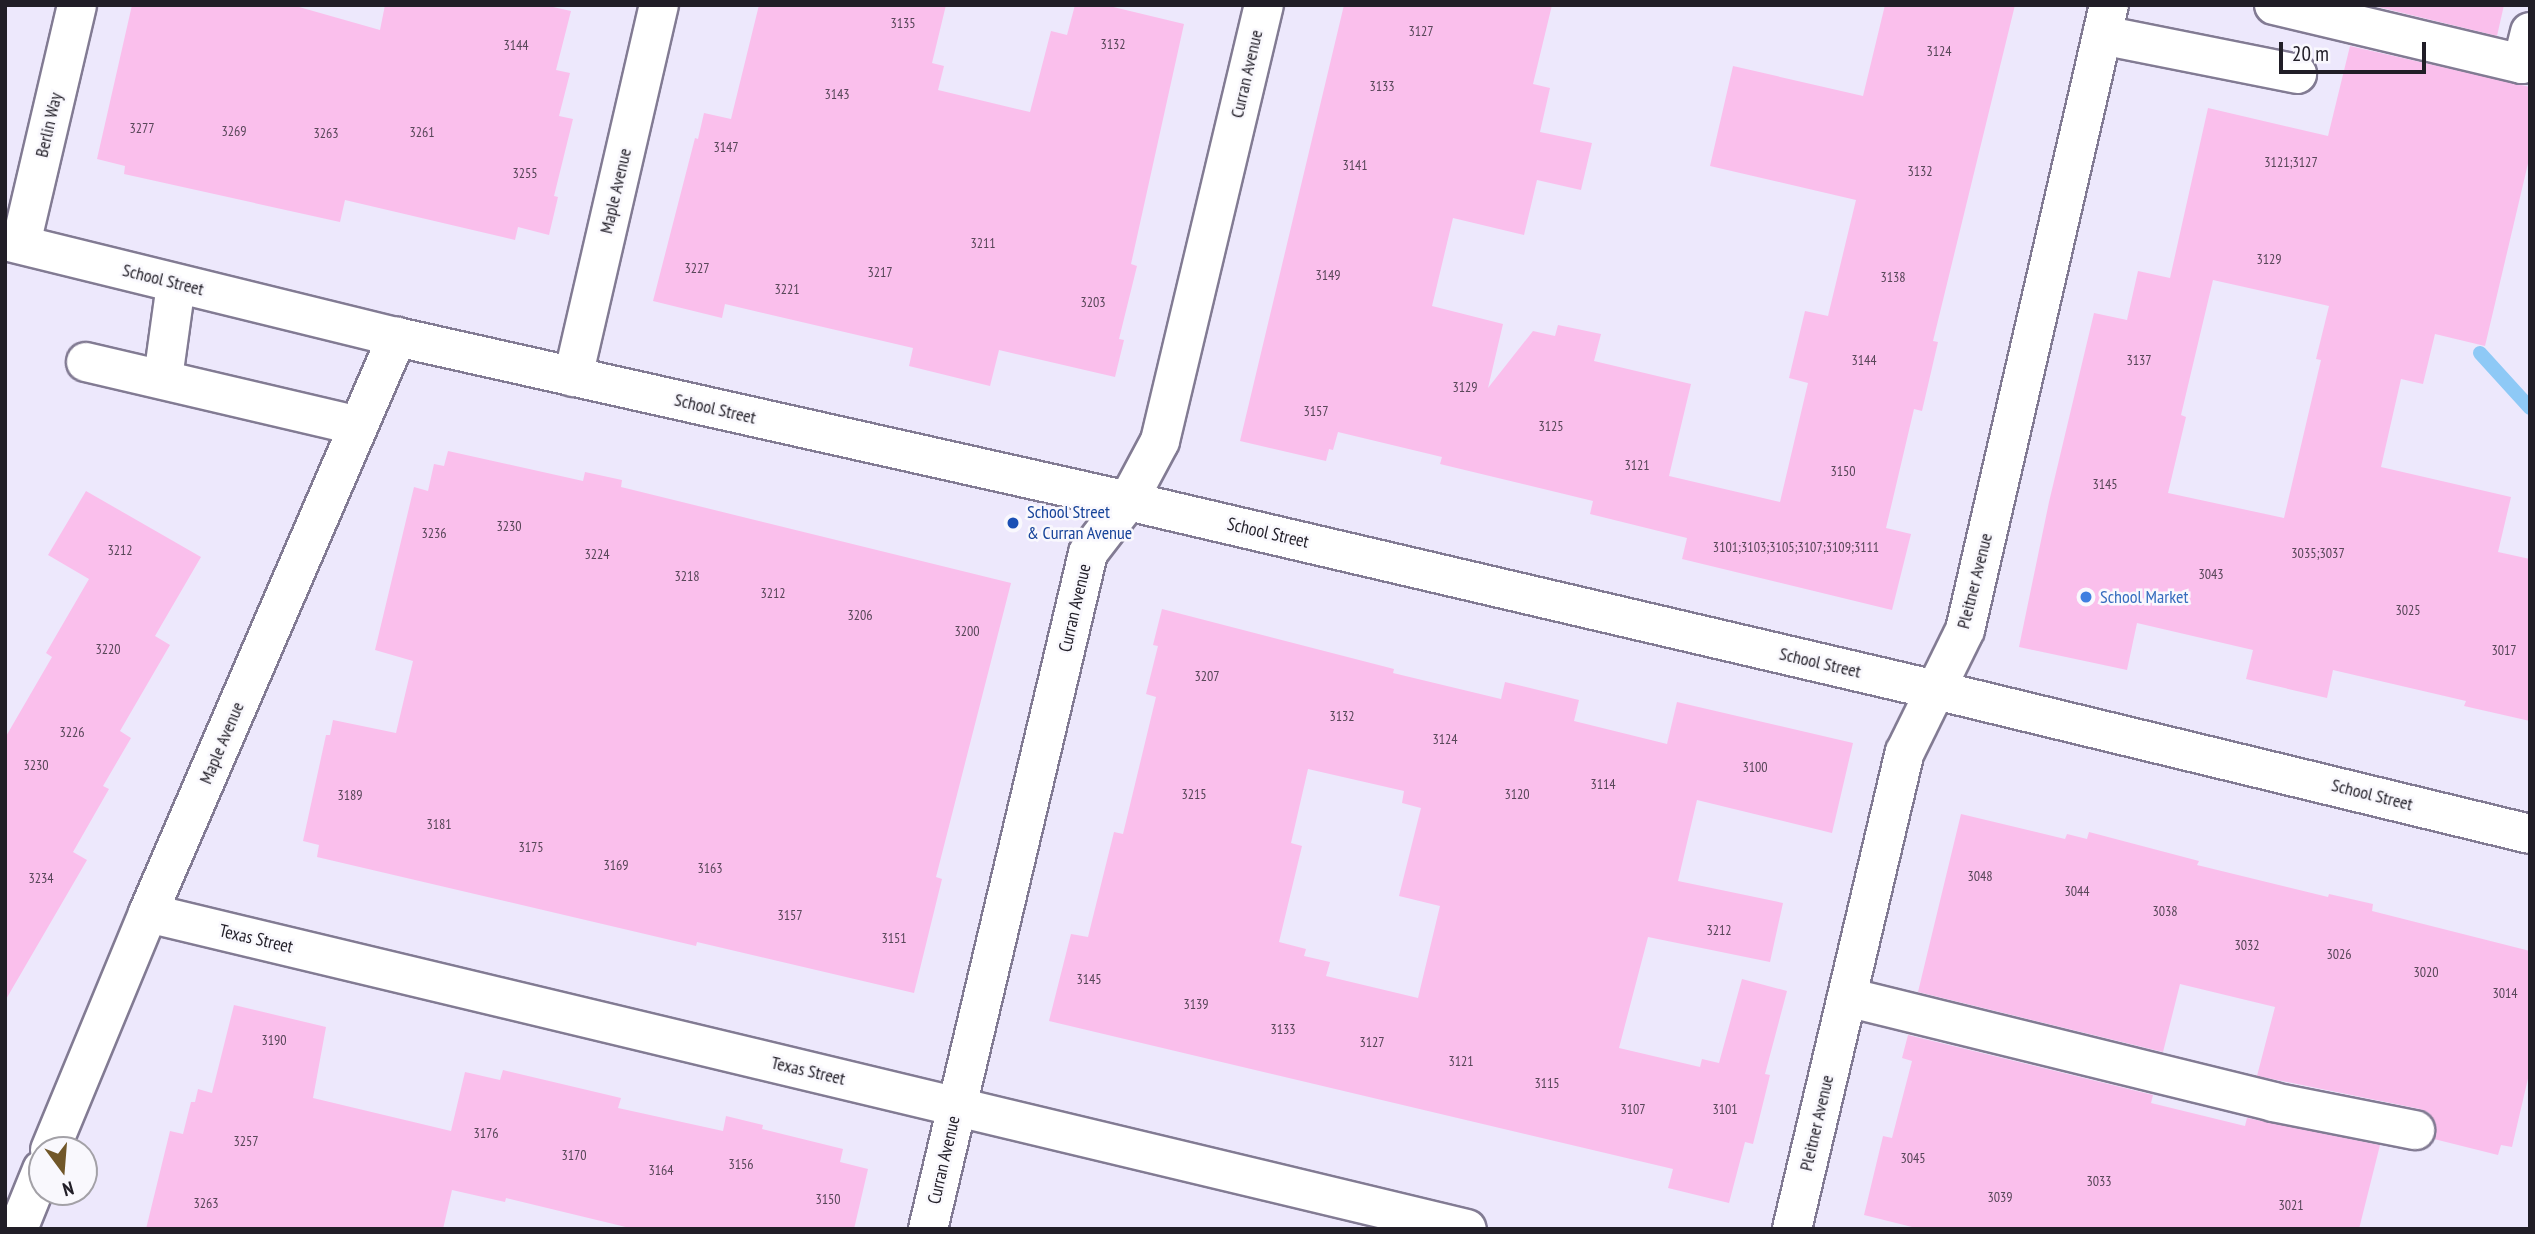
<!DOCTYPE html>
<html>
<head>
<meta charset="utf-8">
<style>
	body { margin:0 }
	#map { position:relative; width:2535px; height:1234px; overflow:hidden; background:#ede8fc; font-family:"PT Sans Narrow",sans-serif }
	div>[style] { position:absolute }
	.stream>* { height:14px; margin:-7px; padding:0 7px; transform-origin:7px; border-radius:7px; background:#8ec9f6 }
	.building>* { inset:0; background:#fabfec }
	.roads { filter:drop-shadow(2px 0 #827b93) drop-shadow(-2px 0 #827b93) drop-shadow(0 2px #827b93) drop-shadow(0 -2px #827b93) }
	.minor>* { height:38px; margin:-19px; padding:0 19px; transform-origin:19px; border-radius:19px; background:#fff }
	.dots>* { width:19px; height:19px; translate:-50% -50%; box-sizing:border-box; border:4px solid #f9f8fd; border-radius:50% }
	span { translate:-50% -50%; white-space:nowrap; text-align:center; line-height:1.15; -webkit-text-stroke:5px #f9f8fd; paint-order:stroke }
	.number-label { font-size:14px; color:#574658 }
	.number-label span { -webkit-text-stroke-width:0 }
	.street-label { font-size:18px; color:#211e27 }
	.transit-label { font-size:18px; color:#164399 }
	.left { translate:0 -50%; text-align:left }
	.shop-label { font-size:18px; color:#366cbe }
	.frame { position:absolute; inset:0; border:7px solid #211e27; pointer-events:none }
	.north { position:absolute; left:28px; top:1136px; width:70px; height:70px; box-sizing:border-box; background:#f9f8fd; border:2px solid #a3a1a7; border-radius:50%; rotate:164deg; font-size:19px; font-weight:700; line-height:28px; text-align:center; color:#211e27 }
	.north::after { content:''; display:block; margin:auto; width:24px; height:32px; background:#715729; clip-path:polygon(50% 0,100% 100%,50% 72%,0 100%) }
	.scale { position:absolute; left:2279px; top:42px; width:147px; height:32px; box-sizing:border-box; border:4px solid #211e27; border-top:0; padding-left:9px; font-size:21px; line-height:24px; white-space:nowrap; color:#211e27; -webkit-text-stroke:5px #f9f8fd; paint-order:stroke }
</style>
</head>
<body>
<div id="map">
	<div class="stream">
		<div style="left:2480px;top:353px;width:74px;rotate:47.7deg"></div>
	</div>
	<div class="building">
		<div style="clip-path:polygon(132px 5px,292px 5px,380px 30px,385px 5px,544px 5px,571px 11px,556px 70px,570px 73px,559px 116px,573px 119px,554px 196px,558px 197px,549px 235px,518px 227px,515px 240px,345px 200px,340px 222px,124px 174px,125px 166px,97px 159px)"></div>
		<div style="clip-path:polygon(759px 5px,946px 5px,932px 63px,944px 66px,938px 90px,1030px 112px,1051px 31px,1067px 35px,1075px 5px,1105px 5px,1184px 24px,1131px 264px,1137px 266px,1119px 339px,1124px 340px,1115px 377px,999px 350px,990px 386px,909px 366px,913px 348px,725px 304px,722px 318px,653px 301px,695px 138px,698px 139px,704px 113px,731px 119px)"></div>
		<div style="clip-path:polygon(1344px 5px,1552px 5px,1533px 84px,1550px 88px,1540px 132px,1592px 143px,1581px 190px,1537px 180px,1524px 235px,1453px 218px,1432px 306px,1503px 324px,1488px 388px,1533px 331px,1555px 336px,1558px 325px,1601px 334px,1594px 361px,1691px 384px,1669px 476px,1780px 502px,1808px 383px,1789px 378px,1805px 311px,1828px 316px,1856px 200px,1710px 166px,1733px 66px,1863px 96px,1885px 5px,2015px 5px,1933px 341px,1938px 342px,1922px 411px,1914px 409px,1886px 528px,1911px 534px,1892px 610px,1682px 559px,1687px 538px,1590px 514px,1593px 501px,1440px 464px,1442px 457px,1338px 432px,1333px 450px,1329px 449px,1326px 461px,1240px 441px)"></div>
		<div style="clip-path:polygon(2370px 5px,2504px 5px,2497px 36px)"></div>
		<div style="clip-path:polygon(evenodd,2350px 46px,2530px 87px,2530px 155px,2485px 346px,2435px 334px,2423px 384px,2401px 379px,2381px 467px,2511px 497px,2498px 552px,2530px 559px,2530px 721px,2464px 706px,2466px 701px,2333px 670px,2327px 698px,2246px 679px,2253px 650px,2137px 623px,2127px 670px,2019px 647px,2049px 502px,2094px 313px,2127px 320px,2138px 271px,2170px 278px,2208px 108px,2328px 136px,2350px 46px,2213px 280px,2329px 306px,2316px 359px,2321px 360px,2284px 518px,2168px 493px,2186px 417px,2181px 415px,2213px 280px)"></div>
		<div style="clip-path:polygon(448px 451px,583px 481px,585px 472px,622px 480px,621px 487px,1011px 583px,936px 877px,942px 879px,914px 993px,697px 942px,696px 946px,317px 857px,319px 845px,303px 841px,326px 735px,330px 735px,333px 720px,396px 733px,413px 661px,375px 650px,414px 487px,428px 491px,434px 464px,444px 466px)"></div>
		<div style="clip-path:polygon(86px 491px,201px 557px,155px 636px,170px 645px,120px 731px,131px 738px,103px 786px,109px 789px,73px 852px,87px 860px,5px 1001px,5px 738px,52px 657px,46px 653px,89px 579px,48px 555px)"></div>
		<div style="clip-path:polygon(evenodd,1162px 609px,1394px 669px,1393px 673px,1501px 699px,1505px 682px,1579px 700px,1574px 721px,1667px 744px,1677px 702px,1853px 743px,1832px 833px,1697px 800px,1678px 881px,1783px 903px,1770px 962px,1648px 937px,1619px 1048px,1700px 1067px,1702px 1059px,1719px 1063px,1742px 979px,1787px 991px,1765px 1074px,1770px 1075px,1753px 1144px,1745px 1142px,1729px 1203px,1668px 1188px,1673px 1169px,1049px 1021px,1071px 934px,1088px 937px,1114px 832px,1123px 834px,1156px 697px,1146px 694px,1158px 646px,1153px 645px,1162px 609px,1308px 769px,1404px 791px,1402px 803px,1421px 808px,1399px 896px,1440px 906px,1418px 998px,1326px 976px,1330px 962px,1304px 956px,1306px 949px,1279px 942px,1302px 846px,1291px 843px,1308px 769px)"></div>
		<div style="clip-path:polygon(1961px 814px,2065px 839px,2067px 834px,2087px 839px,2089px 832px,2199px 861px,2197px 865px,2328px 897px,2329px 894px,2373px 904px,2372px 911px,2530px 951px,2530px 1070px,2512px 1147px,2501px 1145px,2498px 1155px,2434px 1139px,2435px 1122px,2429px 1113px,2420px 1109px,2257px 1076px,2275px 1007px,2180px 984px,2163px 1052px,1918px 992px)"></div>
		<div style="clip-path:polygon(234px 1005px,326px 1027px,313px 1098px,451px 1131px,465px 1072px,500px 1080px,503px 1070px,621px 1098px,618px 1108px,723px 1131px,726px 1116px,763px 1125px,762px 1129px,843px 1149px,840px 1162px,868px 1169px,854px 1229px,634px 1229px,506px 1198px,505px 1202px,452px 1190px,443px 1229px,146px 1229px,170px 1131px,183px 1134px,191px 1102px,195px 1102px,198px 1089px,212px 1093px)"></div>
		<div style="clip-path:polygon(1908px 1035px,2153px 1095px,2151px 1103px,2245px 1126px,2247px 1118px,2380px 1145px,2359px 1229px,1920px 1229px,1864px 1215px,1883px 1136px,1892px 1138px,1912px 1061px,1902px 1058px)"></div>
	</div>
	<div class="roads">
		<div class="minor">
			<div style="left:2274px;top:5px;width:255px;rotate:13.4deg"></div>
			<div style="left:2522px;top:64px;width:33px;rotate:-76deg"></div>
			<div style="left:2102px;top:35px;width:199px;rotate:11.3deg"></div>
			<div style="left:5px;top:241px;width:404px;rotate:13.8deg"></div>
			<div style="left:397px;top:337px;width:749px;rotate:12.64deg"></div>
			<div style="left:1128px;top:501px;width:830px;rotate:13.17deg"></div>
			<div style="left:1936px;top:690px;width:611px;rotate:13.63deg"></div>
			<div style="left:21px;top:244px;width:245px;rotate:-76.8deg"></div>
			<div style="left:86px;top:362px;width:279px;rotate:13.2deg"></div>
			<div style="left:573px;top:377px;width:382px;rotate:-77deg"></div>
			<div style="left:163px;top:378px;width:95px;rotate:-82.1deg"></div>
			<div style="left:148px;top:913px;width:1356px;rotate:13.47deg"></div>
			<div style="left:1847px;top:997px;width:439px;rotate:13.8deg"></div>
			<div style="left:2273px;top:1102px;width:145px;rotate:11.2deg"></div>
			<div style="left:50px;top:1150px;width:256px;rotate:-67.5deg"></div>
			<div style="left:148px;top:913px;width:628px;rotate:-66.62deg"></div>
			<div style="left:18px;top:1229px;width:64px;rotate:-67.9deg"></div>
			<div style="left:928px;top:1229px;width:695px;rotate:-76.68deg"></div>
			<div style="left:1088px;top:553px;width:66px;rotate:-52.4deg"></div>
			<div style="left:1128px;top:501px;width:68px;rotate:-61.9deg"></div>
			<div style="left:1160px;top:441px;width:448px;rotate:-76.6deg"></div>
			<div style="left:1792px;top:1229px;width:490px;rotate:-76.7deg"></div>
			<div style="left:1905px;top:752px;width:136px;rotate:-63.8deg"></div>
			<div style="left:1965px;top:630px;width:641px;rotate:-77.03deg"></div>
		</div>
	</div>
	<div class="dots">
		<div style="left:1013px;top:523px;background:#1a4fb4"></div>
		<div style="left:2086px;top:597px;background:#3f7fe0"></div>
	</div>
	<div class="number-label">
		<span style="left:903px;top:23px">3135</span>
		<span style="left:1421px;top:31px">3127</span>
		<span style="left:1113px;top:44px">3132</span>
		<span style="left:516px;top:45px">3144</span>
		<span style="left:1939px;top:51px">3124</span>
		<span style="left:1382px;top:86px">3133</span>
		<span style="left:837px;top:94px">3143</span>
		<span style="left:142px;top:128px">3277</span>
		<span style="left:234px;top:131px">3269</span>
		<span style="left:422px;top:132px">3261</span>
		<span style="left:326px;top:133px">3263</span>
		<span style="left:726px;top:147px">3147</span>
		<span style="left:2291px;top:162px">3121;3127</span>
		<span style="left:1355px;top:165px">3141</span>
		<span style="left:1920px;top:171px">3132</span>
		<span style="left:525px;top:173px">3255</span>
		<span style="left:983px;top:243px">3211</span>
		<span style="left:2269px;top:259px">3129</span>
		<span style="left:697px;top:268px">3227</span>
		<span style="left:880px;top:272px">3217</span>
		<span style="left:1328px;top:275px">3149</span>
		<span style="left:1893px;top:277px">3138</span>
		<span style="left:787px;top:289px">3221</span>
		<span style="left:1093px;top:302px">3203</span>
		<span style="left:1864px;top:360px">3144</span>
		<span style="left:2139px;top:360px">3137</span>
		<span style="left:1465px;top:387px">3129</span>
		<span style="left:1316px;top:411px">3157</span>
		<span style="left:1551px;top:426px">3125</span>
		<span style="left:1637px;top:465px">3121</span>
		<span style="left:1843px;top:471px">3150</span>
		<span style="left:2105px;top:484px">3145</span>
		<span style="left:509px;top:526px">3230</span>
		<span style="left:434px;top:533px">3236</span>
		<span style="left:1796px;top:547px">3101;3103;3105;3107;3109;3111</span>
		<span style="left:120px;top:550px">3212</span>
		<span style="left:2318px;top:553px">3035;3037</span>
		<span style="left:597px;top:554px">3224</span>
		<span style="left:2211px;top:574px">3043</span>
		<span style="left:687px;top:576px">3218</span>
		<span style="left:773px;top:593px">3212</span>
		<span style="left:2408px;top:610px">3025</span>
		<span style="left:860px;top:615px">3206</span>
		<span style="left:967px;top:631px">3200</span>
		<span style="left:108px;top:649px">3220</span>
		<span style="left:2504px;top:650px">3017</span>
		<span style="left:1207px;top:676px">3207</span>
		<span style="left:1342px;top:716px">3132</span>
		<span style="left:72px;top:732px">3226</span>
		<span style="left:1445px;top:739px">3124</span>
		<span style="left:36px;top:765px">3230</span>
		<span style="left:1755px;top:767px">3100</span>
		<span style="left:1603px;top:784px">3114</span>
		<span style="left:1194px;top:794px">3215</span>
		<span style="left:1517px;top:794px">3120</span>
		<span style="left:350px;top:795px">3189</span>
		<span style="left:439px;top:824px">3181</span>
		<span style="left:531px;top:847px">3175</span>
		<span style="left:616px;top:865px">3169</span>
		<span style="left:710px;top:868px">3163</span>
		<span style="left:1980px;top:876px">3048</span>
		<span style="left:41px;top:878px">3234</span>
		<span style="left:2077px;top:891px">3044</span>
		<span style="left:2165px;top:911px">3038</span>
		<span style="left:790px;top:915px">3157</span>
		<span style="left:1719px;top:930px">3212</span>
		<span style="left:894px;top:938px">3151</span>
		<span style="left:2247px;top:945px">3032</span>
		<span style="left:2339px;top:954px">3026</span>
		<span style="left:2426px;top:972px">3020</span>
		<span style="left:1089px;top:979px">3145</span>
		<span style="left:2505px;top:993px">3014</span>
		<span style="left:1196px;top:1004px">3139</span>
		<span style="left:1283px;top:1029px">3133</span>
		<span style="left:274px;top:1040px">3190</span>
		<span style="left:1372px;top:1042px">3127</span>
		<span style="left:1461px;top:1061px">3121</span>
		<span style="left:1547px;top:1083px">3115</span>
		<span style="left:1633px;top:1109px">3107</span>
		<span style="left:1725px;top:1109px">3101</span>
		<span style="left:486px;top:1133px">3176</span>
		<span style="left:246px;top:1141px">3257</span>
		<span style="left:574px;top:1155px">3170</span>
		<span style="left:1913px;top:1158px">3045</span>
		<span style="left:741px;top:1164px">3156</span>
		<span style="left:661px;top:1170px">3164</span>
		<span style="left:2099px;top:1181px">3033</span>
		<span style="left:2000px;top:1197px">3039</span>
		<span style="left:828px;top:1199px">3150</span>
		<span style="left:206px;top:1203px">3263</span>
		<span style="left:2291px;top:1205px">3021</span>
	</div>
	<div class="street-label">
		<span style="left:1247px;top:74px;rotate:-77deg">Curran Avenue</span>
		<span style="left:49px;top:125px;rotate:-77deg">Berlin Way</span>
		<span style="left:616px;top:191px;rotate:-77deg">Maple Avenue</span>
		<span style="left:163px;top:280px;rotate:14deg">School Street</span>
		<span style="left:715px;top:409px;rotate:13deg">School Street</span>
		<span style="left:1268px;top:533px;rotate:13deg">School Street</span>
		<span style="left:1975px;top:581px;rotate:-76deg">Pleitner Avenue</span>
		<span style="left:1075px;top:608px;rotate:-77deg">Curran Avenue</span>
		<span style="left:1820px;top:663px;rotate:13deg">School Street</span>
		<span style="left:222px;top:743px;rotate:-67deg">Maple Avenue</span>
		<span style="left:2372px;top:795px;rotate:14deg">School Street</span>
		<span style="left:256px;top:939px;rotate:13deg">Texas Street</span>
		<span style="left:808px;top:1071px;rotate:13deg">Texas Street</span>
		<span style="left:1817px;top:1123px;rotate:-77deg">Pleitner Avenue</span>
		<span style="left:944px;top:1160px;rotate:-77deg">Curran Avenue</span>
	</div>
	<div class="transit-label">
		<span class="left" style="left:1027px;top:523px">School Street<br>&amp; Curran Avenue</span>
	</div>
	<div class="shop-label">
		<span class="left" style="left:2100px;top:597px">School Market</span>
	</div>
	<div class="frame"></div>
	<div class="north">N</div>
	<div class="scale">20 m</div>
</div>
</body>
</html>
